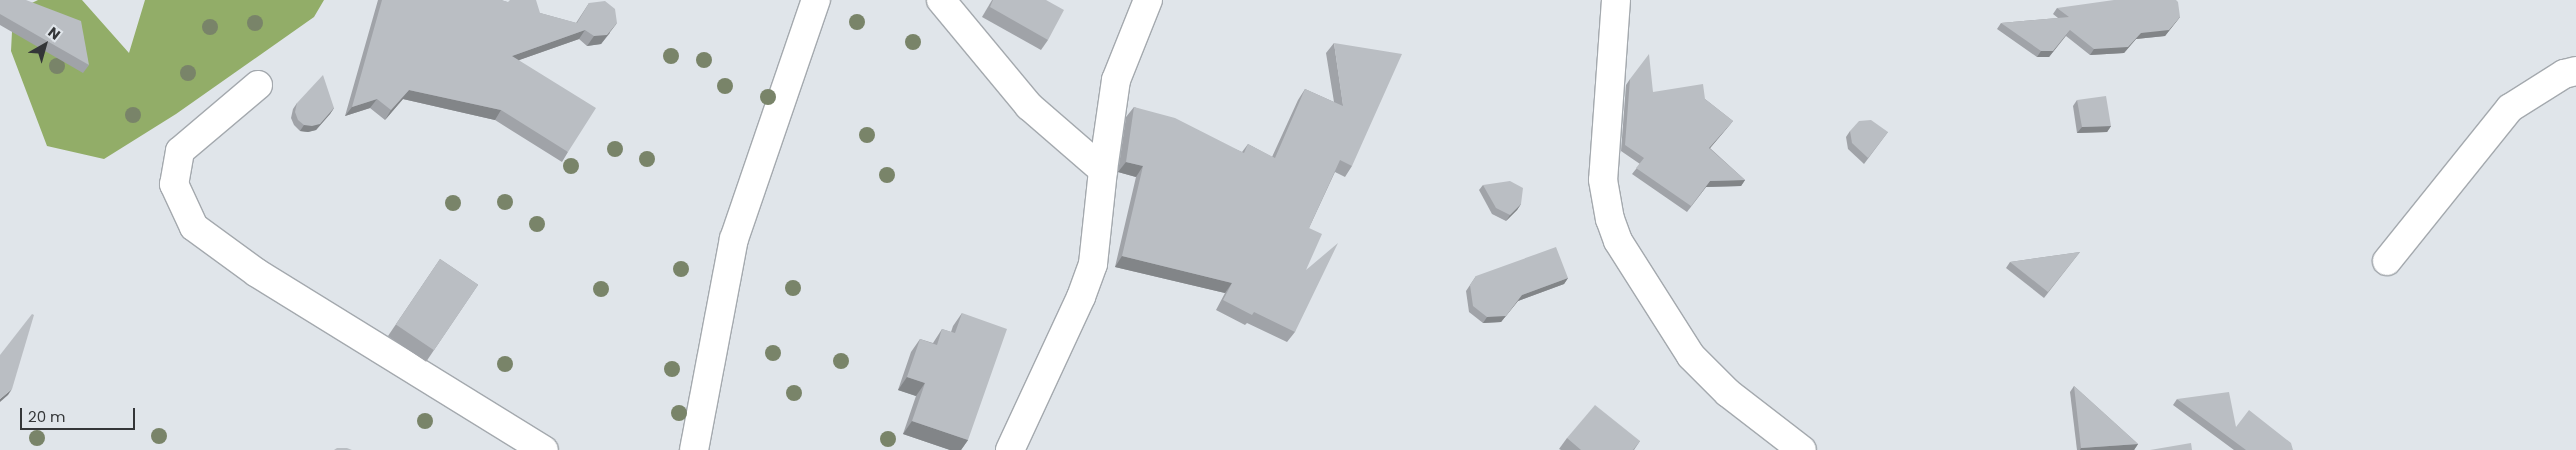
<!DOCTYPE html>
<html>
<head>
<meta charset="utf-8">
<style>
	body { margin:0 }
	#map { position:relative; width:2576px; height:450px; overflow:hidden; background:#e0e5ea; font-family:Poppins,sans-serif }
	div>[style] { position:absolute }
	.forest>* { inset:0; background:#92ad68 }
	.roads { filter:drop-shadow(1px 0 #a4a9ae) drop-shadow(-1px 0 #a4a9ae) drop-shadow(0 1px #a4a9ae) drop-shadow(0 -1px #a4a9ae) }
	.minor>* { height:28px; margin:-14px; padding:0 14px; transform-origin:14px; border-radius:14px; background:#fff }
	.tertiary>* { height:28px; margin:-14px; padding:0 14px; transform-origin:14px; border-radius:14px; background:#fff }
	.trees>* { width:16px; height:16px; margin:-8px; border-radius:50%; background:#798469 }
	.wall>* { inset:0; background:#a0a3a8; transform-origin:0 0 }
	.shaded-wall>* { inset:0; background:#828588 }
	.building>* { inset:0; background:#babec3; transform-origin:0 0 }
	span { translate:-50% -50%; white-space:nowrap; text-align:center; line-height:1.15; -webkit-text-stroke:4.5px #e0e5ea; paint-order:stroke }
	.north { position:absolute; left:20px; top:20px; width:50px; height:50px; -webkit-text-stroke:4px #e0e5ea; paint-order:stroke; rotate:38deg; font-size:14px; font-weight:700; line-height:20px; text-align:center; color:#343638 }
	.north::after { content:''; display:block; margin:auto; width:18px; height:22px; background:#343638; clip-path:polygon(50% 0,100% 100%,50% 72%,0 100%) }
	.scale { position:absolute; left:20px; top:408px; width:115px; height:22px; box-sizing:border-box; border:2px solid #343638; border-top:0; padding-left:6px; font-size:15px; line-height:18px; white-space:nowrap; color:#343638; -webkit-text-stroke:4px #e0e5ea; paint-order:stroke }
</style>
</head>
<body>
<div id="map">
	<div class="forest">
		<div style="clip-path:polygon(38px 0,82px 0,129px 53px,145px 0,324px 0,314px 17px,176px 114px,104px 159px,47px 146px,11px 51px,13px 12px)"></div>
	</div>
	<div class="roads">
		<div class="minor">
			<div style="left:941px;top:0;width:138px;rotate:50.3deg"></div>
			<div style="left:1029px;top:106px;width:98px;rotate:40.9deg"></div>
			<div style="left:258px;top:85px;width:102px;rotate:139.8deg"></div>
			<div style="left:180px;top:151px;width:34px;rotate:100deg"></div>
			<div style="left:174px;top:184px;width:47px;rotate:65.1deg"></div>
			<div style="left:194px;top:227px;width:78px;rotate:36.1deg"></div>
			<div style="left:257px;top:273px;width:337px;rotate:31.7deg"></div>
			<div style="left:2387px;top:261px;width:196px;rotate:-51.2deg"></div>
			<div style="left:2510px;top:108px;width:64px;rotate:-32.2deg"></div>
			<div style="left:2564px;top:74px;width:12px;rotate:-14deg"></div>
			<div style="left:694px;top:450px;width:215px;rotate:-79.3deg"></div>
			<div style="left:734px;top:239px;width:253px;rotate:-71.1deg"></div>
			<div style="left:1010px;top:450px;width:169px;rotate:-65.1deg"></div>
			<div style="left:1081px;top:297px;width:35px;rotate:-70deg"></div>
			<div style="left:1093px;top:264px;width:95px;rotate:-83.9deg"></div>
			<div style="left:1103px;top:170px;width:91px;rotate:-81.8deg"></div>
			<div style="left:1116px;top:80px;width:86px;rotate:-68.2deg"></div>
		</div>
		<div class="tertiary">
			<div style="left:1616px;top:0;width:180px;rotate:94.1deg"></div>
			<div style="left:1603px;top:180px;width:40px;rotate:80deg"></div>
			<div style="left:1610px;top:219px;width:23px;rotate:70deg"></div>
			<div style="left:1618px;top:241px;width:136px;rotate:57.6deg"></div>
			<div style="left:1691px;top:356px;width:52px;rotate:45deg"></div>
			<div style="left:1728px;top:393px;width:93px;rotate:37.6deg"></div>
		</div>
	</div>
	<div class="trees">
		<div style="left:857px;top:22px"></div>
		<div style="left:255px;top:23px"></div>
		<div style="left:210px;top:27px"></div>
		<div style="left:913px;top:42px"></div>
		<div style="left:671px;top:56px"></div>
		<div style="left:704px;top:60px"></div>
		<div style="left:57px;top:66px"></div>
		<div style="left:188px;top:73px"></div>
		<div style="left:725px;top:86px"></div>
		<div style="left:768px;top:97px"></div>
		<div style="left:133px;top:115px"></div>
		<div style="left:867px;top:135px"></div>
		<div style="left:615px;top:149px"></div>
		<div style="left:647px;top:159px"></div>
		<div style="left:571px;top:166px"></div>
		<div style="left:887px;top:175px"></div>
		<div style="left:505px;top:202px"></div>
		<div style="left:453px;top:203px"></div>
		<div style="left:537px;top:224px"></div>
		<div style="left:681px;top:269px"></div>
		<div style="left:793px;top:288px"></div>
		<div style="left:601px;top:289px"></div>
		<div style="left:773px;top:353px"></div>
		<div style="left:841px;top:361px"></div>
		<div style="left:505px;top:364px"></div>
		<div style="left:672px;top:369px"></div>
		<div style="left:794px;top:393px"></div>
		<div style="left:679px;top:413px"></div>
		<div style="left:425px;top:421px"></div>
		<div style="left:159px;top:436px"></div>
		<div style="left:37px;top:438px"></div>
		<div style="left:888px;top:439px"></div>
	</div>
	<div class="wall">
		<div style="clip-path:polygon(0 0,89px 65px,83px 73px,0 25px)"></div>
		<div style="clip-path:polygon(378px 0,501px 0,540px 13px,576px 23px,589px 3px,610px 33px,601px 44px,587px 46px,579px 39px,519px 60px,568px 152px,562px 162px,495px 120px,403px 99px,385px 120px,370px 108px,345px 116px)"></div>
		<div style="clip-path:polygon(992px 0,1046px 0,1048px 40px,1041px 50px,982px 17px)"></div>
		<div style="clip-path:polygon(2057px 8px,2180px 17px,2165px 36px,2136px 39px,2124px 53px,2090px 55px,2066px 36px,2049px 57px,2037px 57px,1997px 29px,2001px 23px,2058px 18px,2053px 14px)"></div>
		<div style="clip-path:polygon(1334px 43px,1352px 166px,1345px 177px,1335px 172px,1309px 228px,1306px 270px,1295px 332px,1287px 342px,1247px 323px,1245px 325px,1216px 310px,1225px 293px,1115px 267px,1136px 177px,1118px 172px,1126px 117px,1134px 107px,1242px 152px,1248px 144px,1272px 157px,1298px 100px,1305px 89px,1334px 102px,1326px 53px)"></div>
		<div style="clip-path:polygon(1630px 79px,1653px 92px,1705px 99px,1733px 121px,1710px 148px,1745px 180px,1741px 186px,1706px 187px,1687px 212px,1632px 174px,1640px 164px,1621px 151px,1626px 85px)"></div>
		<div style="clip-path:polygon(2077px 100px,2111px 126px,2107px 132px,2077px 133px,2073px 106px)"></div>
		<div style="clip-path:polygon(297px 103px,334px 108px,330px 114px,316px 130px,308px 132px,300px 131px,294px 125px,291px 118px,293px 109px)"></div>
		<div style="clip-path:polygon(1850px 131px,1888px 132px,1864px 164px,1848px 149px,1846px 137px)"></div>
		<div style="clip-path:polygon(1483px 185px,1521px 204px,1517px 210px,1506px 221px,1492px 214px,1479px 190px)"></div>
		<div style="clip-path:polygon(2080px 252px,2044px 298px,2006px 268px,2010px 262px)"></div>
		<div style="left:440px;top:259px;width:46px;height:93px;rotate:34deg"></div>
		<div style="clip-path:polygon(1476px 276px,1568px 278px,1564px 284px,1518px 301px,1501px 322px,1483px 323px,1469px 312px,1466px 291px)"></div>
		<div style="clip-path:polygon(962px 313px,968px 440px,961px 450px,950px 450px,903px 434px,916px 396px,898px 390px,911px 352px,920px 339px,933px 343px,942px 329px,951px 332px,953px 326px)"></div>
		<div style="clip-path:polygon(2074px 386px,2138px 444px,2134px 450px,2077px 450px,2070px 392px)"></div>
		<div style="clip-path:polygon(2177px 399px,2236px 427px,2293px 450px,2234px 450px,2173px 405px)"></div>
		<div style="clip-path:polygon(1567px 438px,1640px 441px,1634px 450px,1561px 450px,1559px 449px)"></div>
	</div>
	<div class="shaded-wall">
		<div style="clip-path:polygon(2180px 17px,2165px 36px,2136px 39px,2124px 53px,2090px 55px,2094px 49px,2141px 33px)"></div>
		<div style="clip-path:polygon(617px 23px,601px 44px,587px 46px,594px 36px)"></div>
		<div style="clip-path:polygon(585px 30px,579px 39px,505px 65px,512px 56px)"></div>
		<div style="clip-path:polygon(2070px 30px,2049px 57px,2037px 57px,2041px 51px)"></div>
		<div style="clip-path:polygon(409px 90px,501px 110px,495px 120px,403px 99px,385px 120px,391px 110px)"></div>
		<div style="clip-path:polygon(377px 99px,370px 108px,345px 116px,352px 107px)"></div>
		<div style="clip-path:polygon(334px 108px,330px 114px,316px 130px,308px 132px,300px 131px,304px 125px)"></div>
		<div style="clip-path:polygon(1733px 121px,1728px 127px,1705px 154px,1709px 148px)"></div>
		<div style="clip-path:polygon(2111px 126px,2107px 132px,2077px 133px,2082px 127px)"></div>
		<div style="clip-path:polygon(1126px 162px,1143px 166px,1136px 177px,1118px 172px)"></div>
		<div style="clip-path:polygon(1745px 180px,1741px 186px,1706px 187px,1687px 212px,1710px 181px)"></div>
		<div style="clip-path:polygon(1521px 204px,1517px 210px,1506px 221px,1510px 215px)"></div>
		<div style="clip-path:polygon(1122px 256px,1232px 283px,1225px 293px,1115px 267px)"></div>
		<div style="clip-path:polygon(1568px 278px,1564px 284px,1518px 301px,1501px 322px,1483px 323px,1487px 317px,1522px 295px)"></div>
		<div style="clip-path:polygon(907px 377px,925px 383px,916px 396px,898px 390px)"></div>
		<div style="clip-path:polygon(12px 389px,8px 395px,0 402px,0 399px)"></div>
		<div style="clip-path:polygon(912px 421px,968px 440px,961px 450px,950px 450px,903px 434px)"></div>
		<div style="clip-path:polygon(2138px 444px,2134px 450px,2080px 450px,2081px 448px)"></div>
	</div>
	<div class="building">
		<div style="clip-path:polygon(0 0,26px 0,81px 21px,89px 65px,0 14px)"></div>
		<div style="clip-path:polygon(382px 0,501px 0,508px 2px,510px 0,536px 0,540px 13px,577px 23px,589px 3px,605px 1px,615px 9px,617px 23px,607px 35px,594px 36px,585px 30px,512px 56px,596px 108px,568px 152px,501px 110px,409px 90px,391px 110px,377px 99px,352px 107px)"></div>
		<div style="clip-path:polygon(993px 0,1046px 0,1064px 10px,1048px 40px,990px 7px)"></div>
		<div style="clip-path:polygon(2114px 0,2176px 0,2178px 2px,2180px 17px,2169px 30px,2141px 33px,2128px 47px,2094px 49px,2070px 30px,2053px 51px,2041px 51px,2001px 23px,2069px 17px,2057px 8px)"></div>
		<div style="clip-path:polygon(1334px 43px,1402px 54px,1352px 166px,1340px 160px,1309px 228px,1322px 234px,1306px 270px,1338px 243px,1295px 332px,1254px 312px,1252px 315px,1223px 300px,1232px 283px,1122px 256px,1143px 166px,1126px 162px,1134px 107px,1175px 118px,1244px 153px,1248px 144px,1275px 158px,1305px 89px,1343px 106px)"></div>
		<div style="clip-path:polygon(1649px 54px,1653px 92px,1703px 84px,1705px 99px,1733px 121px,1709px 148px,1745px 180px,1710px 181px,1691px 206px,1636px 168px,1644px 158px,1625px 145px,1630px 79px)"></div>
		<div style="clip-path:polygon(323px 75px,334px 108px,320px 124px,312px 126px,304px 125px,298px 120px,295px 112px,297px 103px)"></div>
		<div style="clip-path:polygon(2106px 96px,2111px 126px,2082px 127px,2077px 100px)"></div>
		<div style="clip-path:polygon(1871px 120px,1888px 132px,1868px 158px,1852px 143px,1850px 131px,1859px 121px)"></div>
		<div style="clip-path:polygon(1510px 181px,1523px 188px,1521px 204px,1510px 215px,1496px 208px,1483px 185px)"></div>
		<div style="clip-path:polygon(1556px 247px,1568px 278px,1522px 295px,1506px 316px,1487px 317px,1473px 306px,1470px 285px,1476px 276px)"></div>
		<div style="clip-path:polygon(2080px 252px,2048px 292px,2010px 262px)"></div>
		<div style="left:440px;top:259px;width:46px;height:79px;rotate:34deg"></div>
		<div style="clip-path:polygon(962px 313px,1007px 329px,968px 440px,912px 421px,925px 383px,907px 377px,920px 339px,937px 345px,942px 329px,955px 333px)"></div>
		<div style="clip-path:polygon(32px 314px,34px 315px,12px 389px,0 399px,0 355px)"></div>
		<div style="clip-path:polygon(2074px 386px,2138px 444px,2081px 448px)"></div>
		<div style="clip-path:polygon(2229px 392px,2236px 427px,2249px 410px,2291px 443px,2293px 450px,2246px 450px,2177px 399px)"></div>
		<div style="clip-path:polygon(1595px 405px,1640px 441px,1633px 450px,1581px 450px,1567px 438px)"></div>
		<div style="clip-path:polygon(2191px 443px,2192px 450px,2150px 450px)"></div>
		<div style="clip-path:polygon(337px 448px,347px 448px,352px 450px,334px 450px)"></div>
	</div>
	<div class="north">N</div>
	<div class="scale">20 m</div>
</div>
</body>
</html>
